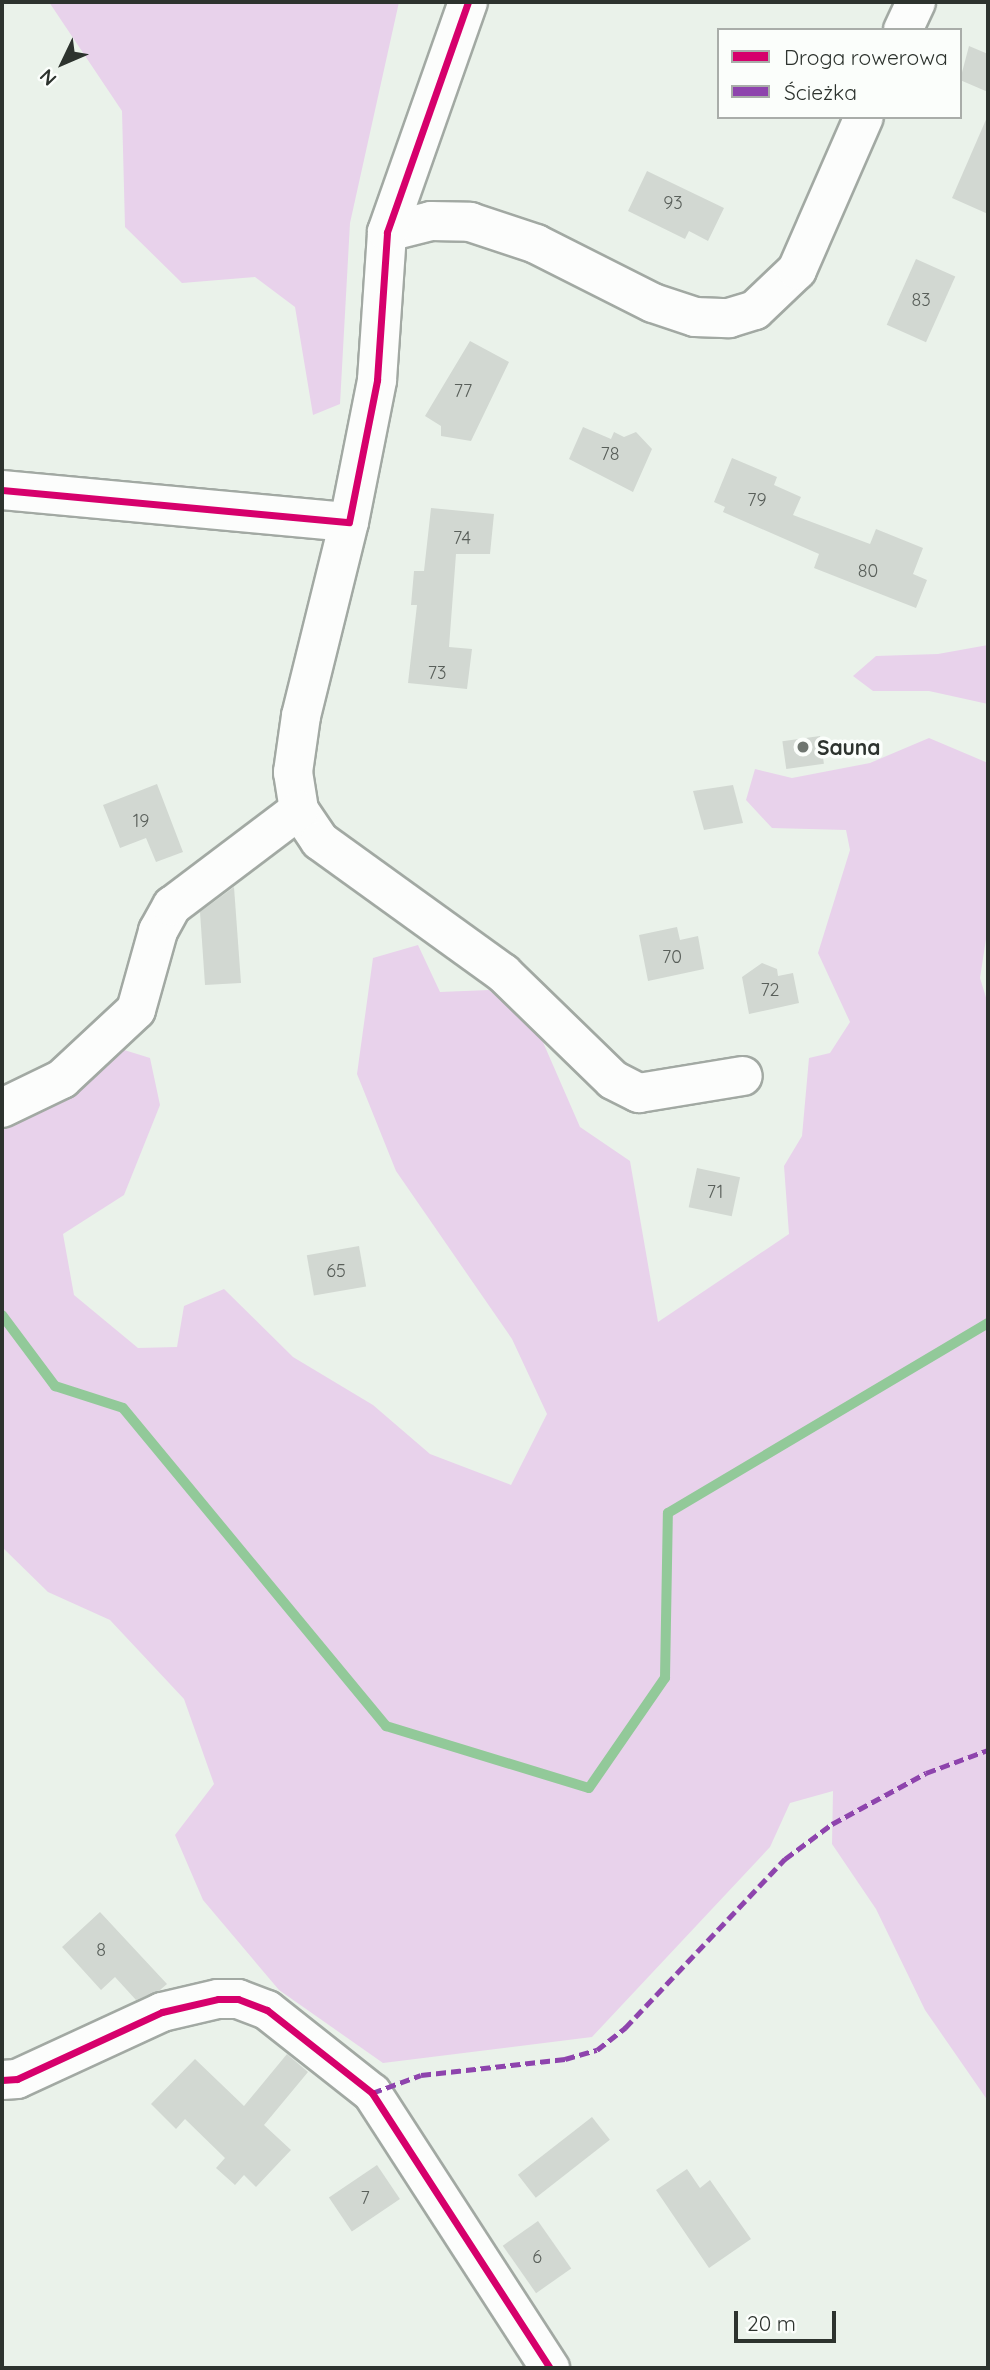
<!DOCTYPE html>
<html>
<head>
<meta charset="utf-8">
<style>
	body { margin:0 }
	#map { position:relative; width:990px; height:2370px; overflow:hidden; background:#eaf2ea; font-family:Quicksand,sans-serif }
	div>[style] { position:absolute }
	.green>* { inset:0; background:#e8d2eb }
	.stream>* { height:10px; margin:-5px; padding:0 5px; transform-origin:5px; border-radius:5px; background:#92c999 }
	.building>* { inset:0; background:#d2d8d2; transform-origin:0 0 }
	.roads { filter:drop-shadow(2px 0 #a2a9a3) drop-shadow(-2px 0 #a2a9a3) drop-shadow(0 2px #a2a9a3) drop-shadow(0 -2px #a2a9a3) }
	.minor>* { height:38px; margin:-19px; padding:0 19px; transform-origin:19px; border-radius:19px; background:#fcfdfc }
	.quiet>* { height:5px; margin-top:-2.5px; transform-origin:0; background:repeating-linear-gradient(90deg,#8e44ad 0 10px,transparent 0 15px) }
	.cycleway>* { height:7px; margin:-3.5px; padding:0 3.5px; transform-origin:3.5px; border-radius:3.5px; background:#d6006c }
	.dots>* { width:19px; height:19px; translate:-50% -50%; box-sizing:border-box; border:4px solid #fbfefb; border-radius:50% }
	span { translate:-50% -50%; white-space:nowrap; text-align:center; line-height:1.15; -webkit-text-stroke:7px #fbfefb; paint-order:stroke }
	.number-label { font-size:18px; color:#595f5a }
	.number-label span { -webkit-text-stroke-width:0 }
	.poi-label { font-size:21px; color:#2d332e; font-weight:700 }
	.left { translate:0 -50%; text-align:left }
	.frame { position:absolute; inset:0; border:4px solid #2d332e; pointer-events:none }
	.legend { position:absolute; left:717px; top:28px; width:245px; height:91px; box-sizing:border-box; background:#fbfefb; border:2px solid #a9ada9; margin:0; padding:9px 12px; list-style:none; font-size:21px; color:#2d332e }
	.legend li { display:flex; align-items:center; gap:14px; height:35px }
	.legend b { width:35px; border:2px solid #a9ada9 }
	.north { position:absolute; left:28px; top:28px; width:70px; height:70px; -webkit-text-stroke:5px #fbfefb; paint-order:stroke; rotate:226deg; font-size:19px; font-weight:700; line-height:28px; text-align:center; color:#2d332e }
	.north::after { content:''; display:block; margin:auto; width:24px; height:32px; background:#2d332e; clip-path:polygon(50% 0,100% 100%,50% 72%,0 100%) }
	.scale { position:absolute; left:734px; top:2311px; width:102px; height:32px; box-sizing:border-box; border:4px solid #2d332e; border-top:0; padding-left:9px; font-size:21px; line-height:24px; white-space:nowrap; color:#2d332e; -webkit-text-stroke:5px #fbfefb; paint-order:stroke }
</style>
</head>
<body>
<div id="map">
	<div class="green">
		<div style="clip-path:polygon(49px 2px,399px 2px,350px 223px,340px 404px,313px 415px,295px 307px,255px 277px,182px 283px,125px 227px,122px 111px)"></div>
		<div style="clip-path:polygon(988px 645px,988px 704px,929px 691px,873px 691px,853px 676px,876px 656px,938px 654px)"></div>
		<div style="clip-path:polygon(929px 738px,988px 763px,988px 926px,980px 978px,988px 1004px,988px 2101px,925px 2010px,876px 1909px,832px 1844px,833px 1791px,790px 1803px,770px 1847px,592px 2037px,383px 2063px,279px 1990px,203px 1900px,175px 1835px,214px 1784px,184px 1699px,110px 1620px,48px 1592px,2px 1547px,2px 1123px,121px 1049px,150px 1058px,160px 1105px,124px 1195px,63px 1234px,74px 1295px,138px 1348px,177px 1347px,184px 1306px,224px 1289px,293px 1357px,373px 1405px,430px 1454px,511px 1485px,547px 1414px,512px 1339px,396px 1171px,357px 1074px,373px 958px,418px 945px,440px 992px,489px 990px,539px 1033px,580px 1127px,630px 1161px,658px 1322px,789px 1234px,784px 1166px,802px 1136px,809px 1058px,830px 1053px,850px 1022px,818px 953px,850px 850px,846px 830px,772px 828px,746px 800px,755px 769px,792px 778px,870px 763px)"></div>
	</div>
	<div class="stream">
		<div style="left:2px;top:1315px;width:89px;rotate:53.3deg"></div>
		<div style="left:55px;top:1386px;width:71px;rotate:17.9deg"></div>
		<div style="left:123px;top:1408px;width:413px;rotate:50.4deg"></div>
		<div style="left:386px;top:1726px;width:212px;rotate:17deg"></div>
		<div style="left:589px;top:1788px;width:134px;rotate:-55.4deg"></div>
		<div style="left:665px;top:1678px;width:165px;rotate:-89deg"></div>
		<div style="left:668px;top:1513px;width:372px;rotate:-30.7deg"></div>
	</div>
	<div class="building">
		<div style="clip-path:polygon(969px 46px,988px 54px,988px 92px,960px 80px)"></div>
		<div style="clip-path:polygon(988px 115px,988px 214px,952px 198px)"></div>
		<div style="clip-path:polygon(647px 171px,724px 208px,708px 241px,689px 231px,685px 239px,628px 211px)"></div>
		<div style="left:916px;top:259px;width:43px;height:72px;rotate:24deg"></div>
		<div style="clip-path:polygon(470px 341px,509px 362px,471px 441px,441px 436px,441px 426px,425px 416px)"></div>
		<div style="clip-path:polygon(583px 427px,611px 439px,614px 432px,624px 437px,636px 432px,652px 449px,633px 492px,569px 459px)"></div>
		<div style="clip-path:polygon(732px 458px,777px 477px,774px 485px,801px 497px,793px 515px,870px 544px,876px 529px,923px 548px,913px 574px,927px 580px,916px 608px,814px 568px,819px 554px,723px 512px,725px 507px,714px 502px)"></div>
		<div style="clip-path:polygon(431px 508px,494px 514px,490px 554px,456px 554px,449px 647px,472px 649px,467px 689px,408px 683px,417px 605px,411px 605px,414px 571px,424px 571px)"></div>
		<div style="left:820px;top:736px;width:28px;height:38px;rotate:82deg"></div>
		<div style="clip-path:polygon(157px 784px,183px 852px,156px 862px,146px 838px,120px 848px,103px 805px)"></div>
		<div style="clip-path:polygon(733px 785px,743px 823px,704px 830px,693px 791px)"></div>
		<div style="clip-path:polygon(234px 887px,241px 983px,205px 985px,200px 912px)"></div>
		<div style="clip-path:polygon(677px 927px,680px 940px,698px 936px,704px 969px,648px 981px,639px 935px)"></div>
		<div style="clip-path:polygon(762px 963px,777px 969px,778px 976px,793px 973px,799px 1003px,749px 1014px,742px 977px)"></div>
		<div style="left:697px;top:1168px;width:44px;height:40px;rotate:12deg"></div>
		<div style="left:359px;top:1246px;width:41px;height:53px;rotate:80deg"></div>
		<div style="clip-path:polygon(100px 1912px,167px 1984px,160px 1990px,136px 2000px,115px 1977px,101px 1990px,62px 1947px)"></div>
		<div style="clip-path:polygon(287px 2054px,308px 2072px,264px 2125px,291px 2150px,256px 2187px,244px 2175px,235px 2185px,216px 2168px,225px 2158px,185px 2119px,176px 2129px,151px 2104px,195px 2059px,244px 2106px)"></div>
		<div style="left:592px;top:2117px;width:29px;height:94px;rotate:52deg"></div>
		<div style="left:377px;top:2165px;width:41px;height:58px;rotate:56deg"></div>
		<div style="clip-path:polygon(687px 2169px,700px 2188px,710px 2180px,751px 2239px,709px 2268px,656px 2190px)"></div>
		<div style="left:538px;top:2221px;width:58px;height:43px;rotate:55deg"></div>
	</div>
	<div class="roads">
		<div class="minor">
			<div style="left:903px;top:30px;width:31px;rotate:-65deg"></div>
			<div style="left:387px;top:232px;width:45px;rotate:-14deg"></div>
			<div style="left:431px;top:221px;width:39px;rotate:1deg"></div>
			<div style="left:470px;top:222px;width:70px;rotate:18.4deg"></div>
			<div style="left:536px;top:244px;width:131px;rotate:26.8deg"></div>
			<div style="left:653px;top:303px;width:44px;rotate:18.4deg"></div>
			<div style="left:695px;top:317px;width:34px;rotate:2deg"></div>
			<div style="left:729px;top:318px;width:27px;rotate:-17deg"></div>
			<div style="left:755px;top:310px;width:58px;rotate:-43.6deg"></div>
			<div style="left:797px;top:270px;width:167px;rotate:-66.4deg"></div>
			<div style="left:2px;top:490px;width:348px;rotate:5.3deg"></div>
			<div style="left:349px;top:522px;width:145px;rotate:-78.8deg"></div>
			<div style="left:377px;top:380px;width:148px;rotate:-86.1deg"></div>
			<div style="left:387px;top:232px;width:244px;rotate:-70.6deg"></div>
			<div style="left:349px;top:522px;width:200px;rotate:103.9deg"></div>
			<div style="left:301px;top:716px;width:57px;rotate:98.1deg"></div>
			<div style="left:293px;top:772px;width:38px;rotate:81deg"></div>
			<div style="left:299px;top:810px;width:37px;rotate:56deg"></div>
			<div style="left:320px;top:841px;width:226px;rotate:35.8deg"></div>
			<div style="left:503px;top:973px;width:153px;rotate:44.2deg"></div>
			<div style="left:613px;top:1080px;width:29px;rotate:27deg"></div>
			<div style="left:639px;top:1093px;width:105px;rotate:-9.3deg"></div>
			<div style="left:2px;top:1108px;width:67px;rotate:-25.8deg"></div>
			<div style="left:62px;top:1079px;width:101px;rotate:-43deg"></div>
			<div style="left:136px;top:1010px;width:82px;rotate:-74.4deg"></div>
			<div style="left:158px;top:931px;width:29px;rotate:-61deg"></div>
			<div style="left:172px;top:906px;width:159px;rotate:-37.1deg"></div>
			<div style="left:2px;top:2080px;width:15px;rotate:-4deg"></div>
			<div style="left:17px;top:2079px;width:160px;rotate:-24.8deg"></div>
			<div style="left:162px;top:2012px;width:57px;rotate:-13.1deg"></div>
			<div style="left:218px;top:1999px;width:20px"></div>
			<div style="left:238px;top:1999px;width:31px;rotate:21deg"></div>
			<div style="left:267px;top:2010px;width:134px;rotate:38.3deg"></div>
			<div style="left:372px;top:2093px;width:328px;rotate:57.1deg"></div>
		</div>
	</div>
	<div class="quiet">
		<div style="left:372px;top:2093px;width:52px;rotate:-20.2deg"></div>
		<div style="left:421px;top:2075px;width:145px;rotate:-6.3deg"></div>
		<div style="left:565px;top:2059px;width:33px;rotate:-16deg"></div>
		<div style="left:597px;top:2050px;width:36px;rotate:-38deg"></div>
		<div style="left:625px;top:2028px;width:233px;rotate:-46.6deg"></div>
		<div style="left:785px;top:1859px;width:59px;rotate:-36.7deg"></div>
		<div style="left:832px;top:1824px;width:107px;rotate:-28.5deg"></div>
		<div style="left:926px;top:1773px;width:66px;rotate:-20.4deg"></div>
	</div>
	<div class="cycleway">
		<div style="left:2px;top:490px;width:348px;rotate:5.3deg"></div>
		<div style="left:349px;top:522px;width:145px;rotate:-78.8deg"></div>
		<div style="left:377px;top:380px;width:148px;rotate:-86.1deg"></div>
		<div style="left:387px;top:232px;width:244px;rotate:-70.6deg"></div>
		<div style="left:2px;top:2080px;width:15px;rotate:-4deg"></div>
		<div style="left:17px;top:2079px;width:160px;rotate:-24.8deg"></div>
		<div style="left:162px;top:2012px;width:57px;rotate:-13.1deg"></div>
		<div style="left:218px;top:1999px;width:20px"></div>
		<div style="left:238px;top:1999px;width:31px;rotate:21deg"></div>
		<div style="left:267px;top:2010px;width:134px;rotate:38.3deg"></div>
		<div style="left:372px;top:2093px;width:328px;rotate:57.1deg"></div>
	</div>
	<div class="dots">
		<div style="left:803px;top:747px;background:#6f7670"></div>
	</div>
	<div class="number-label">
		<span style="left:673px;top:203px">93</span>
		<span style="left:921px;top:300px">83</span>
		<span style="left:463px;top:391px">77</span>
		<span style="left:610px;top:454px">78</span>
		<span style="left:757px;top:500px">79</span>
		<span style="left:462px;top:538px">74</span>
		<span style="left:868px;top:571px">80</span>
		<span style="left:437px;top:673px">73</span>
		<span style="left:141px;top:821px">19</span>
		<span style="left:672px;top:957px">70</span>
		<span style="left:770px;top:990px">72</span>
		<span style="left:715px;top:1192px">71</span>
		<span style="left:336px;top:1271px">65</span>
		<span style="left:101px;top:1950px">8</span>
		<span style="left:365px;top:2198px">7</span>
		<span style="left:537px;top:2257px">6</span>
	</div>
	<div class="poi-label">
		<span class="left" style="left:817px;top:747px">Sauna</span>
	</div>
	<div class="frame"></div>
	<ul class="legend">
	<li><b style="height:9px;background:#d6006c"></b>Droga rowerowa</li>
	<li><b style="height:9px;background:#8e44ad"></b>Ścieżka</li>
	</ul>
	<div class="north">N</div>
	<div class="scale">20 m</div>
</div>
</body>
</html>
